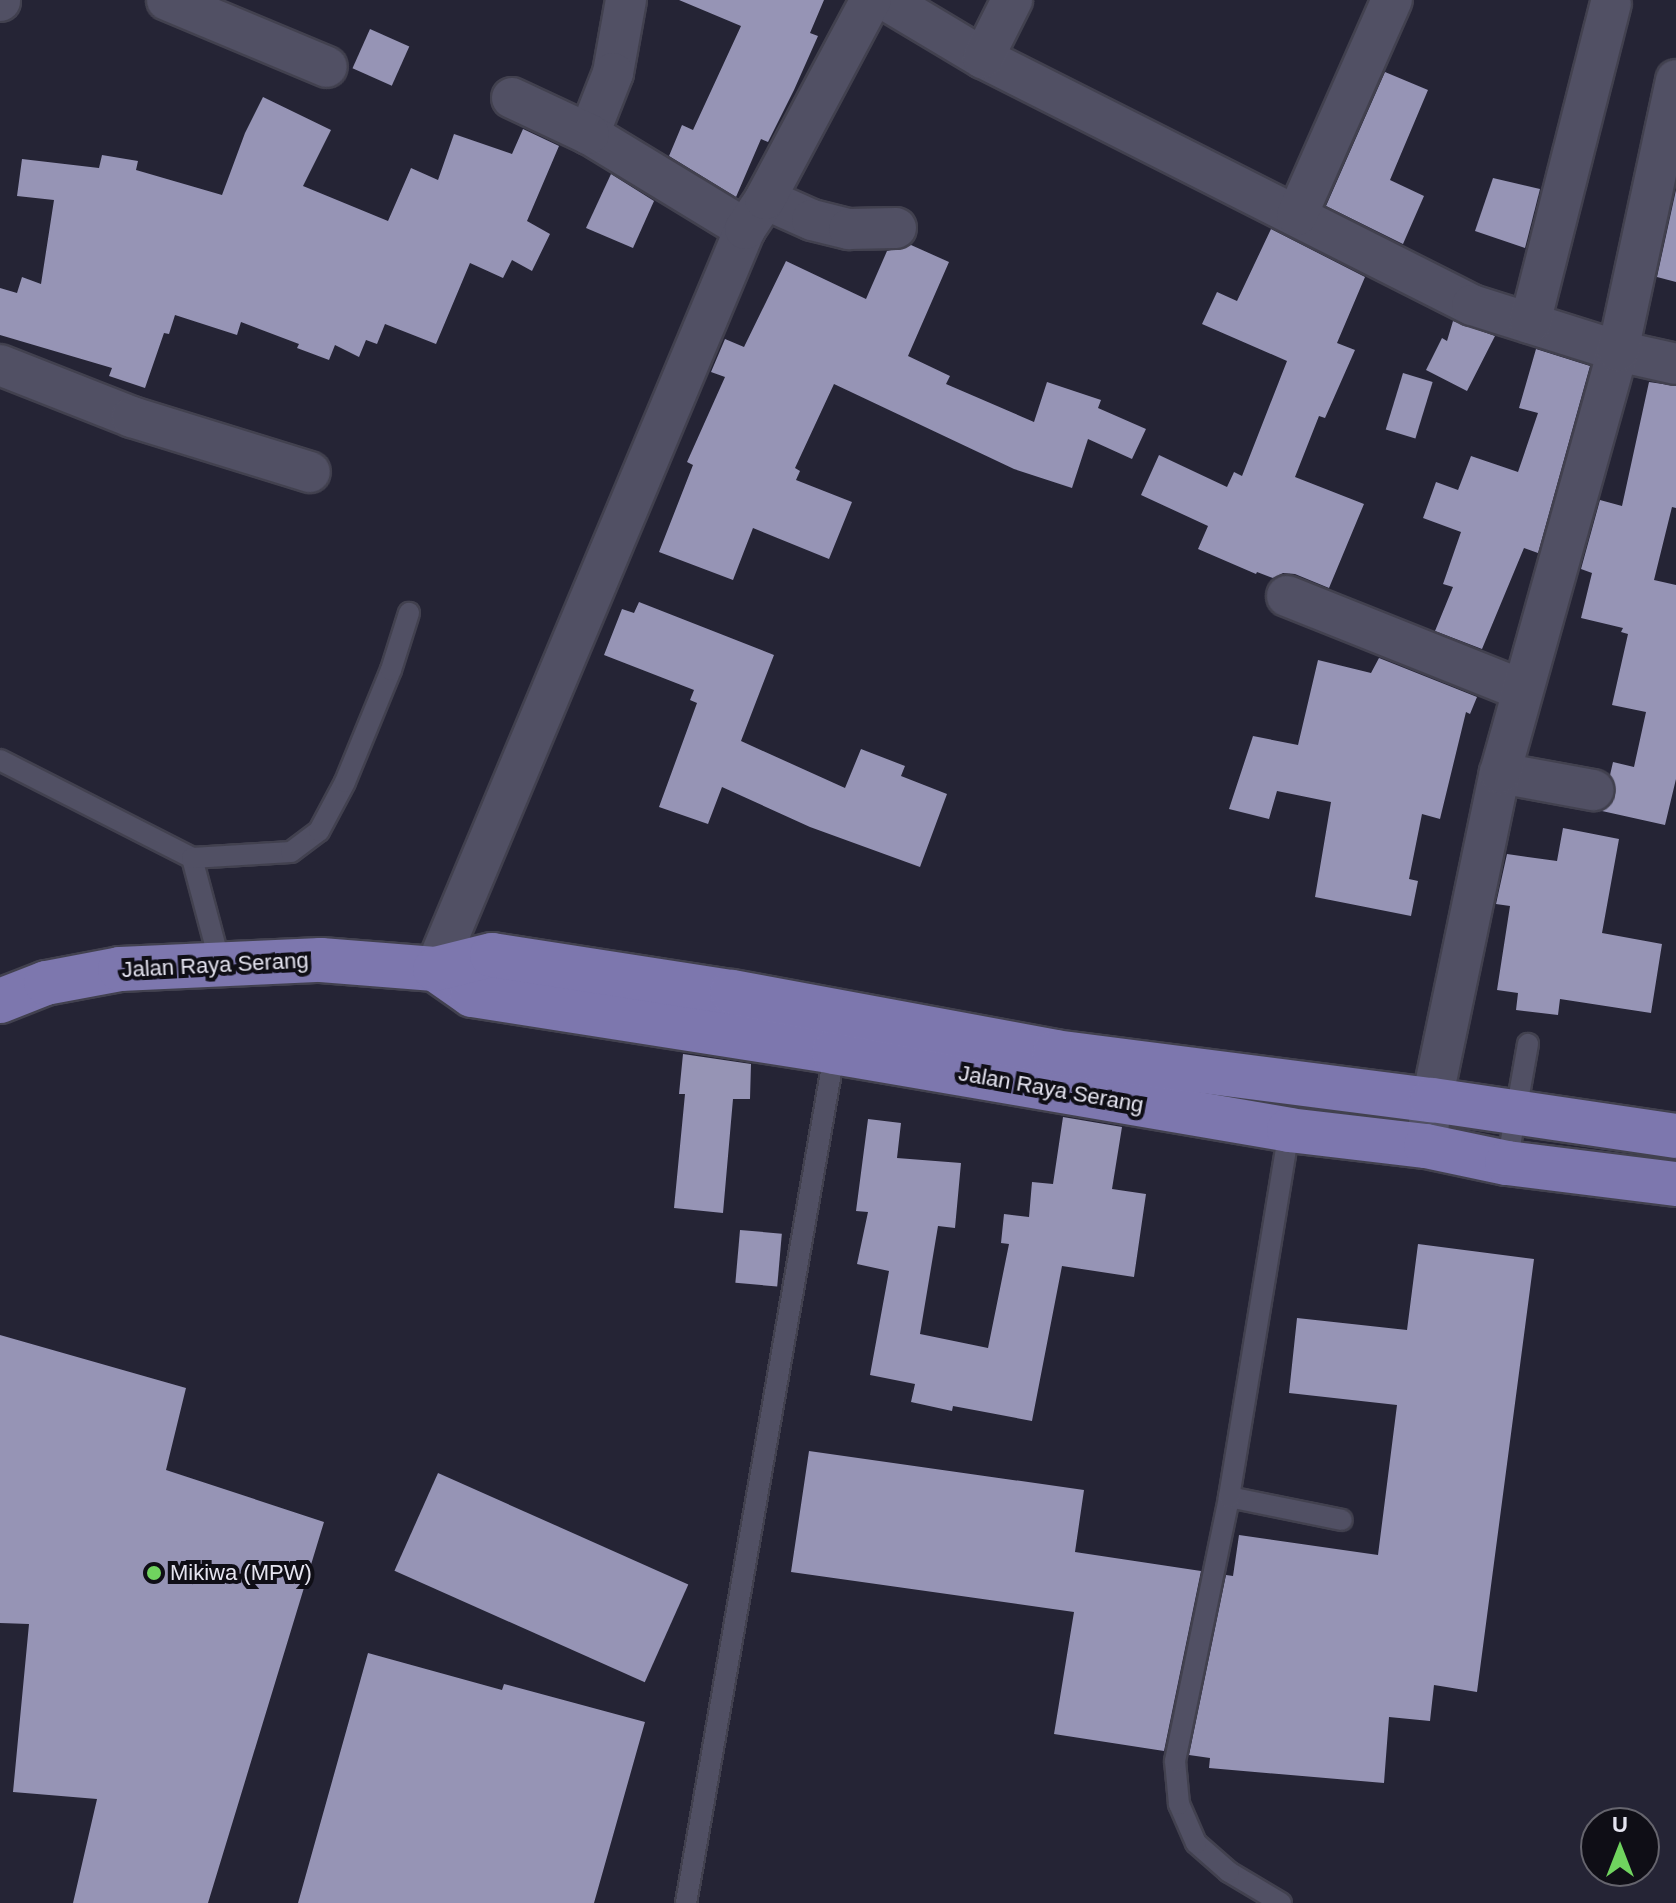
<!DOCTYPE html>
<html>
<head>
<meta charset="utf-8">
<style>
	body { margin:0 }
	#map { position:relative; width:1676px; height:1903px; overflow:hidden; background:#252435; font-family:Helvetica,sans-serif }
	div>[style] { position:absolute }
	.building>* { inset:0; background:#9694b5; transform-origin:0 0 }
	.roads { filter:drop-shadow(2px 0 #42414f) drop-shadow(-2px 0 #42414f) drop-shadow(0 2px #42414f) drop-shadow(0 -2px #42414f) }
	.service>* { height:20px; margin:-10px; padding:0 10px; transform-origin:10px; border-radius:10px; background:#515064 }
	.minor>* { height:40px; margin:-20px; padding:0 20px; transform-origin:20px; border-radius:20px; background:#515064 }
	.trunk>* { height:44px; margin:-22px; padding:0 22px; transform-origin:22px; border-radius:22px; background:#7d77ae }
	.dots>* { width:22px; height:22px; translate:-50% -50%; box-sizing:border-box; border:4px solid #0f0e16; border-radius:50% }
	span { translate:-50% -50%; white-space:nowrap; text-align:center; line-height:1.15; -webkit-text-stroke:8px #0f0e16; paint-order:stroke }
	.street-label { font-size:22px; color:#e5e4f0 }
	.poi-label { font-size:22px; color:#e5e4f0 }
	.left { translate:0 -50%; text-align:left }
	.north { position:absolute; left:1580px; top:1807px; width:80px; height:80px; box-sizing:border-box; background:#0f0e16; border:2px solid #65646d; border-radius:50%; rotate:0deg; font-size:22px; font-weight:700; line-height:32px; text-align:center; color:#e5e4f0 }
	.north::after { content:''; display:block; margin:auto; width:28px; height:36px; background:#70d35f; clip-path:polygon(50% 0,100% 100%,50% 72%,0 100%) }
</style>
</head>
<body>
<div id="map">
	<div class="building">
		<div style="clip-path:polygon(679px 0,824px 0,810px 33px,818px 36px,794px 90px,768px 142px,761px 139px,736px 197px,669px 156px,682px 125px,693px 130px,741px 26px)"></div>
		<div style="left:370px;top:29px;width:43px;height:43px;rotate:24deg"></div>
		<div style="clip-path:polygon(1385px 72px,1428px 90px,1390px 180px,1424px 196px,1403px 244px,1326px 206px)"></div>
		<div style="clip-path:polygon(263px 97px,331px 130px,303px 186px,388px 221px,411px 168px,438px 180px,454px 134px,512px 154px,523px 129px,559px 146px,527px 221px,550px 234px,532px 271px,512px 260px,503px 278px,470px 263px,436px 344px,385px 324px,377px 344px,366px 340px,359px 357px,335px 345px,329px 360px,297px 348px,299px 344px,241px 322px,237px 335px,175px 315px,169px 334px,164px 333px,145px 388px,109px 376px,112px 368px,0 335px,0 288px,17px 293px,22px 277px,41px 284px,54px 200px,17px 196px,22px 159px,99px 168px,102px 155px,138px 161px,136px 170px,222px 195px,245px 133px)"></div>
		<div style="clip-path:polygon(611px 174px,654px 201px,633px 248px,586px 228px)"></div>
		<div style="clip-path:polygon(1493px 178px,1540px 189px,1525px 248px,1475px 231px)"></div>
		<div style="clip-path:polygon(1676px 190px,1676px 282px,1657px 277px)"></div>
		<div style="clip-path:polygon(1271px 229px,1365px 277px,1337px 343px,1355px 350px,1325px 418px,1319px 416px,1295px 477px,1364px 504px,1329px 588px,1295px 574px,1283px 573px,1273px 578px,1257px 572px,1256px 574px,1198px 549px,1208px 526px,1141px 495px,1159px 455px,1227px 487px,1234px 472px,1242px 476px,1287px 361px,1202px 324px,1217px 292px,1237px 301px)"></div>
		<div style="clip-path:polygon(911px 245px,949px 262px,908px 356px,950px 376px,946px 384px,1034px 422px,1047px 382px,1101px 400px,1098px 408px,1146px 429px,1132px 459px,1088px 439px,1072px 488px,1014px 469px,834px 384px,795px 468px,800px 471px,796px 480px,852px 502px,829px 559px,753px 528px,733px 580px,659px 552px,693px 465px,687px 462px,725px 377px,711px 372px,725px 339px,744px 347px,786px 261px,866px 299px,887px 251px)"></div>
		<div style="clip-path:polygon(1453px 321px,1495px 336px,1467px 391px,1426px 370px,1442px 338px,1447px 341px)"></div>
		<div style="clip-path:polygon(1536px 349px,1590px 366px,1538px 553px,1524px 548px,1482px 649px,1435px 631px,1453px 587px,1443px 584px,1461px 532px,1423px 518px,1436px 482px,1458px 490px,1471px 456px,1518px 472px,1538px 413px,1519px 408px)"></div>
		<div style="left:1403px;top:373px;width:31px;height:59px;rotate:17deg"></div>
		<div style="clip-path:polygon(1649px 382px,1676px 386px,1676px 508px,1672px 507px,1654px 580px,1676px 585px,1676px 779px,1665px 825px,1602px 811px,1615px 795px,1610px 775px,1613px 762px,1634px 767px,1646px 712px,1612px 705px,1628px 634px,1621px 632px,1623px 628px,1581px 618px,1592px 573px,1581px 569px,1600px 500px,1622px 506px)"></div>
		<div style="clip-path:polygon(639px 602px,774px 655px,741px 741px,845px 788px,861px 749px,905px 766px,901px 776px,947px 794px,920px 867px,810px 827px,722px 787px,708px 824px,659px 807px,697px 703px,690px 700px,694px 690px,604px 655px,622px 609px,634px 613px)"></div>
		<div style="clip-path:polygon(1379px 658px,1477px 697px,1470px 714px,1466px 712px,1440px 819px,1422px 814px,1409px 879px,1418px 881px,1411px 916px,1315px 897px,1331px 802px,1277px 791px,1269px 819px,1229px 809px,1253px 736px,1298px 745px,1318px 660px,1371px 673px)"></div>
		<div style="clip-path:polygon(1563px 828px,1619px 839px,1602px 933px,1662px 944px,1651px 1013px,1560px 999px,1558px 1015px,1516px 1010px,1518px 993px,1497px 990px,1510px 906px,1496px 904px,1507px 854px,1557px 861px)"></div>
		<div style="clip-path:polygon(683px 1054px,751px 1064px,750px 1099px,733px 1099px,723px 1213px,674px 1208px,685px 1094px,679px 1094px)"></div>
		<div style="clip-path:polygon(1063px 1117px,1122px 1127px,1112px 1189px,1146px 1194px,1134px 1277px,1062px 1266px,1032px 1421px,953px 1406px,952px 1411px,911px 1402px,915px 1384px,870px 1375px,889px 1271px,857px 1264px,868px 1212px,856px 1211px,868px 1119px,901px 1123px,897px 1158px,961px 1163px,955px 1228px,938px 1226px,920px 1334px,988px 1348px,1009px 1244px,1001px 1243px,1004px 1214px,1029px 1217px,1032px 1182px,1053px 1184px)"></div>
		<div style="left:740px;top:1230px;width:42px;height:53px;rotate:5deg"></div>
		<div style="clip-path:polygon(1418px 1244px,1534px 1259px,1477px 1692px,1434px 1685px,1430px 1721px,1389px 1717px,1384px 1783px,1209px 1768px,1210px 1758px,1189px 1755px,1226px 1575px,1233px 1576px,1239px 1535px,1378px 1555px,1397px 1405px,1289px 1393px,1297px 1318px,1407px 1330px)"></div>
		<div style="clip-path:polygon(0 1335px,186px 1388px,166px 1470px,324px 1522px,208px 1903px,73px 1903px,97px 1799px,13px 1792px,29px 1624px,0 1623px)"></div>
		<div style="clip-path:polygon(809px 1451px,1084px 1490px,1075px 1552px,1201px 1571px,1164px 1751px,1054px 1734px,1074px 1612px,791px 1572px)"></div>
		<div style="left:438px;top:1473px;width:274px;height:107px;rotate:24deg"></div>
		<div style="clip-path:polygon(368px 1653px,502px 1690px,504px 1684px,645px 1722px,594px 1903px,298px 1903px)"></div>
	</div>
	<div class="roads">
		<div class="service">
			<div style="left:0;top:760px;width:216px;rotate:27deg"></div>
			<div style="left:192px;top:858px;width:109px;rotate:75.1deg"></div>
			<div style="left:192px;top:858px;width:99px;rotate:-3.5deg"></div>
			<div style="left:291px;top:852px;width:35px;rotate:-37deg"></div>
			<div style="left:319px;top:831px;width:55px;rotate:-62deg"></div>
			<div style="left:345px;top:782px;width:121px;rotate:-67.7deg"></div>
			<div style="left:391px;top:670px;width:60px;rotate:-72.5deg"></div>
			<div style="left:1507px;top:1163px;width:121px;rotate:-80deg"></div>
			<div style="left:1229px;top:1497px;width:115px;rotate:11.5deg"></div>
			<div style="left:686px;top:1903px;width:867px;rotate:-80.1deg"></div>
			<div style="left:1281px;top:1903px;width:61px;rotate:-149.2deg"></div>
			<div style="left:1229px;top:1872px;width:44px;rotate:-138.7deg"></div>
			<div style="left:1196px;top:1843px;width:43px;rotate:-113.6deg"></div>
			<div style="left:1179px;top:1804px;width:43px;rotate:-95.3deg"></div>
			<div style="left:1175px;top:1761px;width:269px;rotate:-78.4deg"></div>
			<div style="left:1229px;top:1497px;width:372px;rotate:-80.7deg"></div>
		</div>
		<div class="minor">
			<div style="left:167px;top:0;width:173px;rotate:22.7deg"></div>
			<div style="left:626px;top:0;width:74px;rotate:100.1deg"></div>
			<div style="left:613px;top:73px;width:66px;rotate:111.5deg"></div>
			<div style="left:589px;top:134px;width:183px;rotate:31.3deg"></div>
			<div style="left:886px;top:0;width:113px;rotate:30.9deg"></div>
			<div style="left:983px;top:58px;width:548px;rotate:26.8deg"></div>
			<div style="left:1472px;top:305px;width:153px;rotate:17.5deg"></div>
			<div style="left:1618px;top:351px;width:59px;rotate:12.6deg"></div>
			<div style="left:0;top:1px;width:1px;rotate:-90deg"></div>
			<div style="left:983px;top:58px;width:65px;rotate:-63.4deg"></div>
			<div style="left:512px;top:98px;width:85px;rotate:25.1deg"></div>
			<div style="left:765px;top:199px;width:51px;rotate:24.1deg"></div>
			<div style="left:812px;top:220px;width:38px;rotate:14deg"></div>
			<div style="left:849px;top:229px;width:47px;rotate:-1.2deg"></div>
			<div style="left:1297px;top:215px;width:235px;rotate:-66.2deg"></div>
			<div style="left:1530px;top:323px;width:329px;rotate:-75.8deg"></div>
			<div style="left:0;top:365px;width:142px;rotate:21.5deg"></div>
			<div style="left:132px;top:417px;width:186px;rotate:17.2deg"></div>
			<div style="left:1287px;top:596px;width:253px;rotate:21.8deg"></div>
			<div style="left:1500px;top:773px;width:95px;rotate:10.4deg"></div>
			<div style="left:435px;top:969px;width:802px;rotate:-67.27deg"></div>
			<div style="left:745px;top:229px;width:36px;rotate:-56deg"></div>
			<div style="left:765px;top:199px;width:225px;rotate:-62deg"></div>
			<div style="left:1426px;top:1146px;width:46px;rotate:-82.6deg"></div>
			<div style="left:1432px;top:1100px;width:334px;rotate:-78.3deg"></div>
			<div style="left:1500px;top:773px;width:438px;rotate:-74.4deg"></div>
			<div style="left:1618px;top:351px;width:277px;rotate:-77.9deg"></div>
		</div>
		<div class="trunk">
			<div style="left:435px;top:969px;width:45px;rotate:35.1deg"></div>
			<div style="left:472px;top:995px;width:366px;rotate:8.9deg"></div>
			<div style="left:834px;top:1052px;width:462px;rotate:9.7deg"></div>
			<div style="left:1289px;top:1130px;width:138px;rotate:6.7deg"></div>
			<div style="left:1426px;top:1146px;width:83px;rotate:11.9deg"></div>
			<div style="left:1507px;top:1163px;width:170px;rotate:7.1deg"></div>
			<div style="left:0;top:1001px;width:49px;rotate:-21.4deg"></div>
			<div style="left:46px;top:983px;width:75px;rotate:-10.7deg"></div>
			<div style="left:120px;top:969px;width:201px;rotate:-2.6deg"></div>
			<div style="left:321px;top:960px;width:114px;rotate:4.5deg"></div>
			<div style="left:435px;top:969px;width:59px;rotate:-13.8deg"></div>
			<div style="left:492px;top:955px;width:243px;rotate:8.8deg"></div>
			<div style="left:732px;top:992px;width:329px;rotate:10.5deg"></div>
			<div style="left:1055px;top:1052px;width:380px;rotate:7.3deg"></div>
			<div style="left:1432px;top:1100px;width:247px;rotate:8.4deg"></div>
		</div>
	</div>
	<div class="dots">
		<div style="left:154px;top:1573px;background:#70d35f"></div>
	</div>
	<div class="street-label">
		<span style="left:215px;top:965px;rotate:-3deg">Jalan Raya Serang</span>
		<span style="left:1051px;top:1089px;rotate:10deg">Jalan Raya Serang</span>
	</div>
	<div class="poi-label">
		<span class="left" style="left:170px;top:1573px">Mikiwa (MPW)</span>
	</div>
	<div class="north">U</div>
</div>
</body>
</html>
